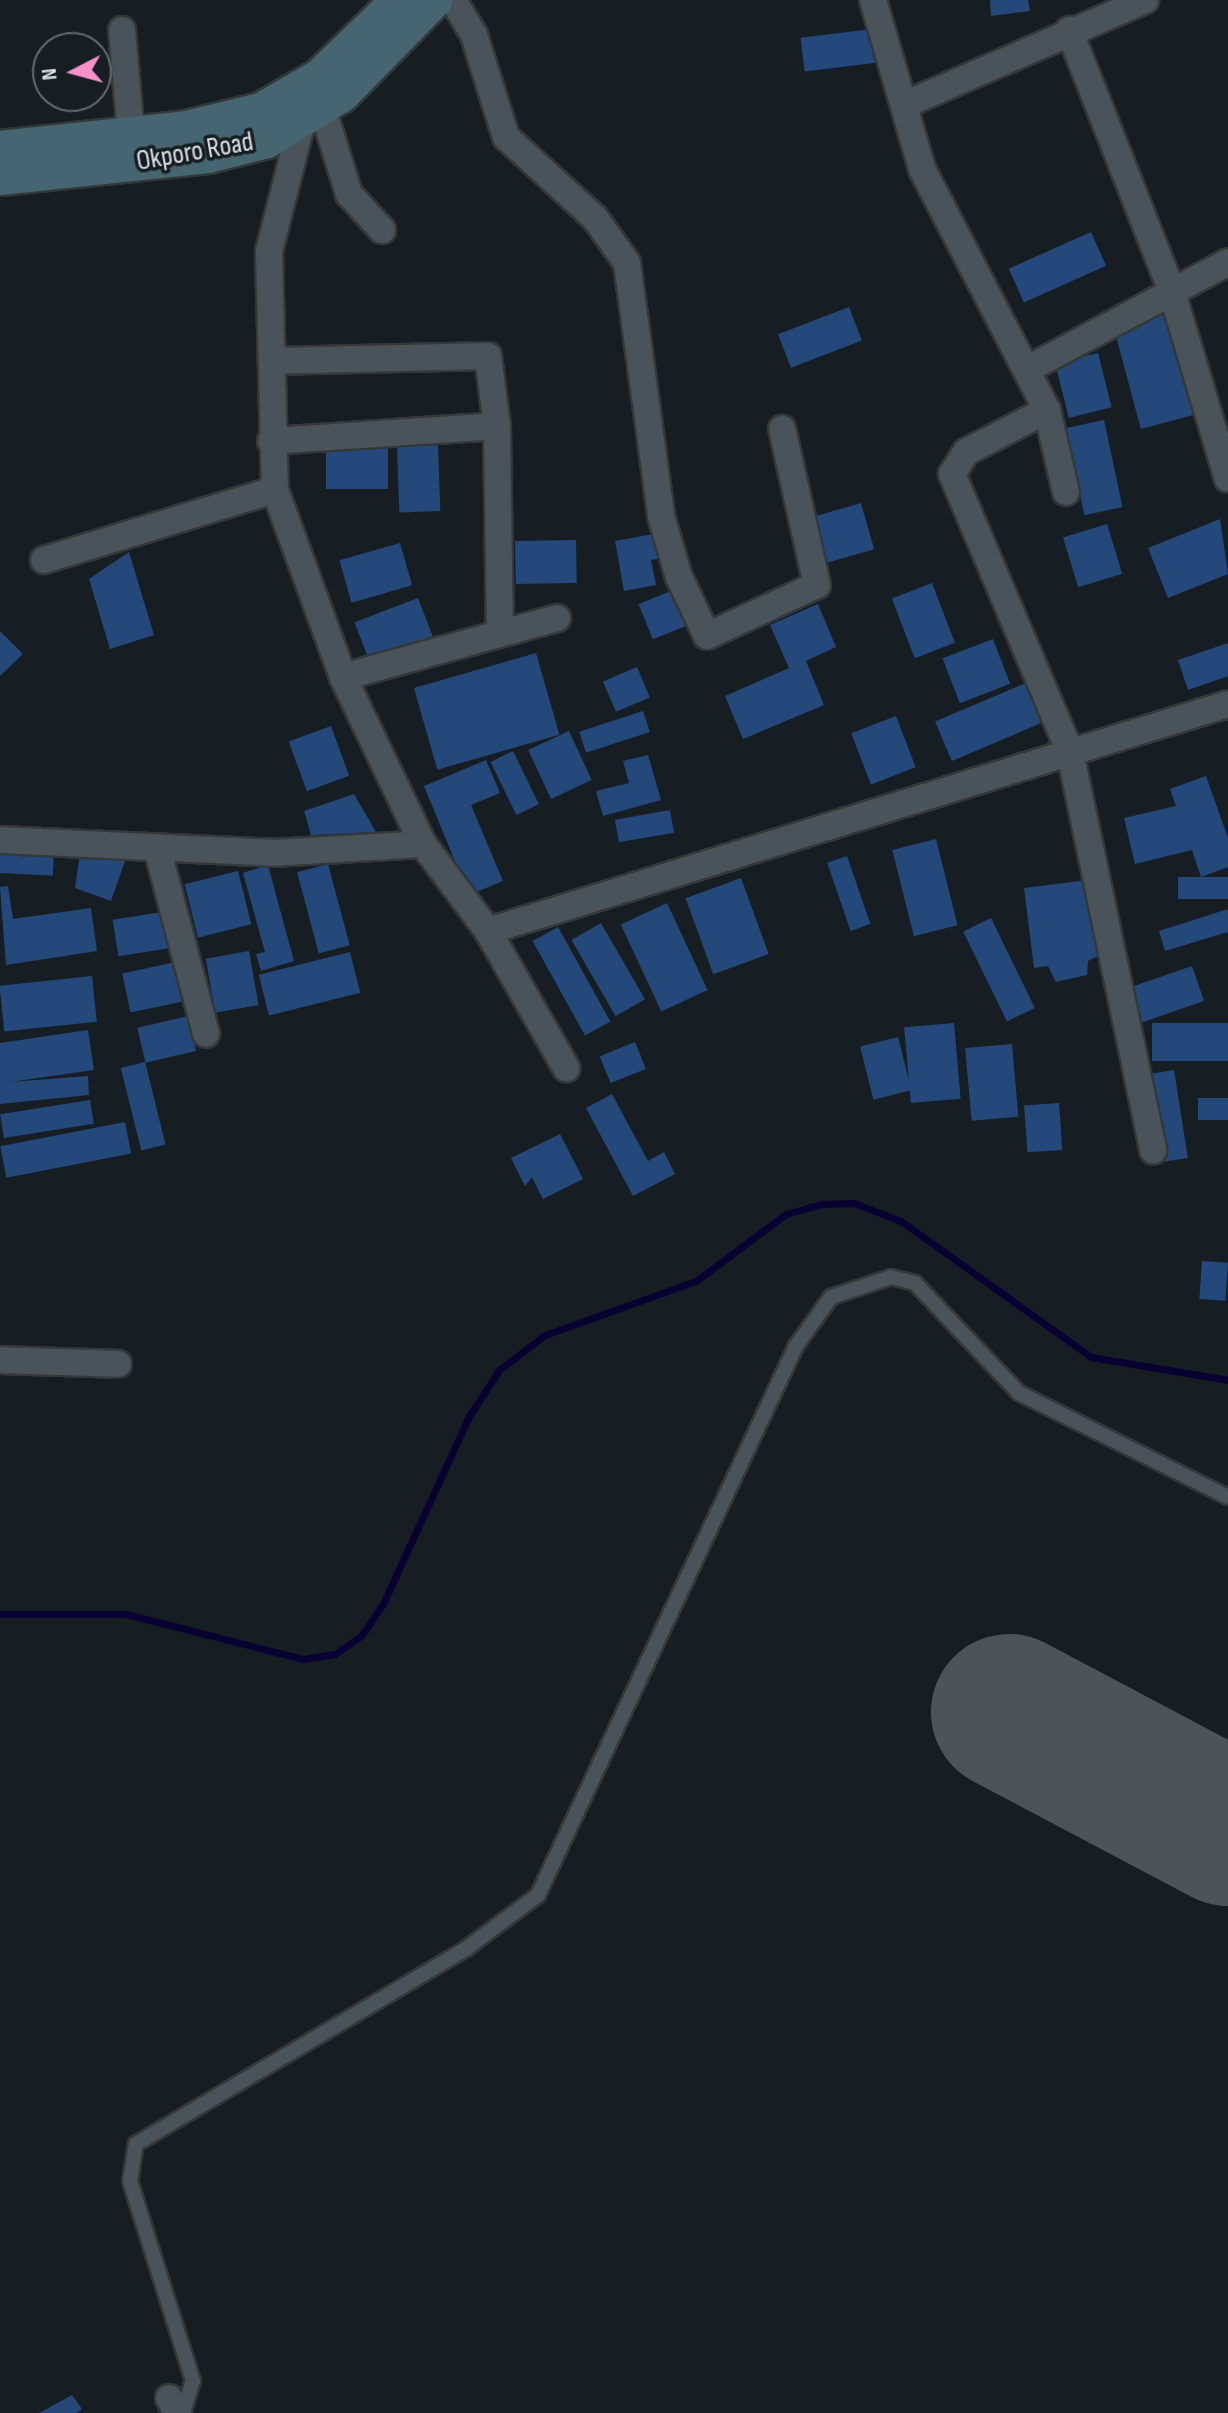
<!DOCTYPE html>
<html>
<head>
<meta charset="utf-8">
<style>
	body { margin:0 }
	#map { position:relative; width:1228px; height:2413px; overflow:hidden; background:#161e23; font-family:"Sofia Sans Condensed",sans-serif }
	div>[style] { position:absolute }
	.stream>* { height:7px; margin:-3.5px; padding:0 3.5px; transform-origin:3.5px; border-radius:3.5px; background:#090032 }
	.runway>* { height:156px; margin:-78px; padding:0 78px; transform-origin:78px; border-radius:78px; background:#4c5458 }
	.building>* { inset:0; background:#24487a; transform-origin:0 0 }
	.roads { filter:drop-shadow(2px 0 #33383b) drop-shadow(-2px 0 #33383b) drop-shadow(0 2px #33383b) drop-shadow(0 -2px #33383b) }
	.lane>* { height:14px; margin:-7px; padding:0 7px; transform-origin:7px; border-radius:7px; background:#4a5359 }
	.street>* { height:26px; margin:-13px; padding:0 13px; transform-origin:13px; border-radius:13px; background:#4a5359 }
	.secondary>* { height:36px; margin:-18px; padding:0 18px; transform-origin:18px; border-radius:18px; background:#456670 }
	span { translate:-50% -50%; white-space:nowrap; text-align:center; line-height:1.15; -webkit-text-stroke:7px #161e23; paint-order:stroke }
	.street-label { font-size:28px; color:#dbe0e3 }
	.north { position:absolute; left:32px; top:32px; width:80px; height:80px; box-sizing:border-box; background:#161e23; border:2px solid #656c70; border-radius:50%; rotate:264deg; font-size:22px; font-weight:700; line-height:32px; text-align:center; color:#dbe0e3 }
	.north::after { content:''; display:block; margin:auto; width:28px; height:36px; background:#f890cb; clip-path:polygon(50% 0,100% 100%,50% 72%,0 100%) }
</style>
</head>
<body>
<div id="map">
	<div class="stream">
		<div style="left:0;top:1614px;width:126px"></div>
		<div style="left:126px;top:1614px;width:183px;rotate:14.3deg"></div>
		<div style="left:303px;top:1659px;width:32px;rotate:-9deg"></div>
		<div style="left:335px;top:1654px;width:33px;rotate:-35deg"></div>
		<div style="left:362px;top:1635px;width:37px;rotate:-56deg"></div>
		<div style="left:383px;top:1604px;width:205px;rotate:-65.4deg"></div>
		<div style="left:468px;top:1418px;width:57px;rotate:-57.1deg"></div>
		<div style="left:499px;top:1370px;width:58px;rotate:-37.3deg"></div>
		<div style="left:545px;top:1335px;width:160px;rotate:-19.7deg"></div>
		<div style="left:696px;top:1281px;width:112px;rotate:-36.7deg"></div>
		<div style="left:786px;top:1214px;width:37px;rotate:-16deg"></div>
		<div style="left:822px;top:1204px;width:32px;rotate:-2deg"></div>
		<div style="left:854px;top:1203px;width:50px;rotate:21deg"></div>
		<div style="left:901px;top:1221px;width:234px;rotate:35.6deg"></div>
		<div style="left:1091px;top:1357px;width:139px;rotate:9.5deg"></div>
	</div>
	<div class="runway">
		<div style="left:1009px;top:1712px;width:248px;rotate:27.9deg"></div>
	</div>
	<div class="building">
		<div style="clip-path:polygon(990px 0,1028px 0,1030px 11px,991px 16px)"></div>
		<div style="left:872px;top:29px;width:34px;height:72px;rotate:83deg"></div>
		<div style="left:1091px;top:232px;width:37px;height:90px;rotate:66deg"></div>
		<div style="left:849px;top:307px;width:36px;height:76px;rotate:69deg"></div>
		<div style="left:1168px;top:310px;width:108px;height:57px;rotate:75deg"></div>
		<div style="left:1098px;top:353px;width:56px;height:44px;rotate:76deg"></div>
		<div style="left:1104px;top:420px;width:89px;height:39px;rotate:78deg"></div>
		<div style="left:438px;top:445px;width:66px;height:41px;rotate:88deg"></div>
		<div style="left:326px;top:446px;width:62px;height:43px"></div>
		<div style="left:861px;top:503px;width:48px;height:54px;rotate:74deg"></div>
		<div style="clip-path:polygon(1220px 519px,1228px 574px,1168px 598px,1148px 548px)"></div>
		<div style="left:1107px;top:524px;width:52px;height:46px;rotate:73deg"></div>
		<div style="clip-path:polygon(659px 533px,663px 558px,651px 560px,656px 585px,624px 591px,615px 541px)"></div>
		<div style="left:576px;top:540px;width:43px;height:61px;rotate:89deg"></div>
		<div style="left:400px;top:543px;width:44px;height:63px;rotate:74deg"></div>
		<div style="clip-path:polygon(129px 552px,154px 635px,110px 649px,89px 579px)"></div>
		<div style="left:932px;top:583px;width:64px;height:43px;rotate:69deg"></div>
		<div style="left:671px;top:591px;width:38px;height:35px;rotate:68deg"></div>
		<div style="left:418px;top:598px;width:44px;height:68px;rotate:69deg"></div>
		<div style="clip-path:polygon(818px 604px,836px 647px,806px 661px,824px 705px,743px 739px,725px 696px,789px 668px,770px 625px)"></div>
		<div style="clip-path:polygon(0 631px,23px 654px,0 676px)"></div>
		<div style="left:993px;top:639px;width:48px;height:54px;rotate:69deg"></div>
		<div style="clip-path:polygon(1228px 643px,1228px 676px,1188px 690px,1178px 660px)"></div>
		<div style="left:536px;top:653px;width:85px;height:127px;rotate:74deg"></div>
		<div style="left:637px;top:667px;width:33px;height:37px;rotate:67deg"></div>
		<div style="left:1028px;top:682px;width:43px;height:101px;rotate:67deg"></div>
		<div style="left:643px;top:711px;width:22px;height:67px;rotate:72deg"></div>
		<div style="left:896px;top:716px;width:55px;height:48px;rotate:69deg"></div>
		<div style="left:331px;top:726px;width:53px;height:45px;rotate:70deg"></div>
		<div style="left:569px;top:731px;width:54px;height:45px;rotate:65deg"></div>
		<div style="left:513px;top:751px;width:59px;height:25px;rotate:64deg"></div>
		<div style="clip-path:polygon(648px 755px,661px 800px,603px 816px,596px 791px,629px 783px,623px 761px)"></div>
		<div style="clip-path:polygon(486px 760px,500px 793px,471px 805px,503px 881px,469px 895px,424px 786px)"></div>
		<div style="clip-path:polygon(1206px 776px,1228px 838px,1228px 867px,1201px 877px,1192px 850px,1135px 864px,1124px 818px,1176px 806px,1170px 789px)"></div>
		<div style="clip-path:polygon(354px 794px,376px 832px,311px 835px,304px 811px)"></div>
		<div style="left:670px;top:810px;width:23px;height:56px;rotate:80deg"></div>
		<div style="left:936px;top:839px;width:89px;height:45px;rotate:76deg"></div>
		<div style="clip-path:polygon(81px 845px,125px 861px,111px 901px,75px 888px)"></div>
		<div style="left:0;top:851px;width:54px;height:22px;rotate:3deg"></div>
		<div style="left:847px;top:856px;width:72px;height:21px;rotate:71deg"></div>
		<div style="left:328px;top:864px;width:84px;height:32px;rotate:75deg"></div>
		<div style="clip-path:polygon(268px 865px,294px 961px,261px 971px,256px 954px,265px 952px,243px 873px)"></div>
		<div style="left:238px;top:871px;width:55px;height:55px;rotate:76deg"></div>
		<div style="left:1228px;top:877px;width:22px;height:50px;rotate:90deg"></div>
		<div style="left:741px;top:878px;width:81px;height:59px;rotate:70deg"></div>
		<div style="clip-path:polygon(1088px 880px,1098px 956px,1088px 961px,1087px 975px,1056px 982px,1048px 966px,1034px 968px,1024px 888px)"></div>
		<div style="clip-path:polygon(8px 886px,13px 919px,91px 908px,97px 951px,6px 965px,0 887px)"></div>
		<div style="left:667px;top:903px;width:96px;height:51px;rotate:65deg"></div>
		<div style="clip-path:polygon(1228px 909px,1228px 932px,1165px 951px,1159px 931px)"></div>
		<div style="left:162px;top:912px;width:37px;height:50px;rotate:81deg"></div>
		<div style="left:991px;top:918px;width:100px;height:31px;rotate:64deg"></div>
		<div style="left:601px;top:923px;width:88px;height:34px;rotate:60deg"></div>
		<div style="left:558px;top:927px;width:108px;height:29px;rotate:61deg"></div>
		<div style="left:249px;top:951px;width:55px;height:44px;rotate:80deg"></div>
		<div style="left:350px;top:952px;width:42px;height:94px;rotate:76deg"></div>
		<div style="left:176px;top:962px;width:40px;height:55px;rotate:78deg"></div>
		<div style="left:1192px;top:966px;width:37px;height:69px;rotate:71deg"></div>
		<div style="left:92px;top:976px;width:46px;height:93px;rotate:84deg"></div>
		<div style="left:188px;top:1016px;width:36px;height:52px;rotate:77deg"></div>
		<div style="left:954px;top:1023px;width:76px;height:50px;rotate:85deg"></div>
		<div style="left:1228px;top:1023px;width:38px;height:76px;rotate:90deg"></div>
		<div style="clip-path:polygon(88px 1030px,94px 1070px,10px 1082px,88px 1076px,89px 1095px,0 1104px,0 1043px)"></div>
		<div style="left:898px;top:1037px;width:55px;height:39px;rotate:76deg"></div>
		<div style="left:635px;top:1042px;width:29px;height:38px;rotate:68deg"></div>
		<div style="left:1012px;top:1044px;width:73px;height:47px;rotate:85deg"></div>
		<div style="left:145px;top:1062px;width:85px;height:25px;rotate:76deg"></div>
		<div style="left:1174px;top:1070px;width:89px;height:25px;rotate:81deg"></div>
		<div style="clip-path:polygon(612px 1094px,648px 1161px,664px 1152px,675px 1174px,633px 1196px,586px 1108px)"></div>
		<div style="left:1228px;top:1098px;width:22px;height:30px;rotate:90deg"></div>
		<div style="left:90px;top:1100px;width:24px;height:91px;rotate:81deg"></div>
		<div style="left:1059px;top:1103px;width:47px;height:35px;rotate:86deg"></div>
		<div style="left:125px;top:1122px;width:32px;height:127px;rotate:79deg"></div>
		<div style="clip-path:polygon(560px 1134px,583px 1179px,543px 1199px,532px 1177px,525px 1186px,511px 1158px)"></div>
		<div style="left:1202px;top:1261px;width:26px;height:38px;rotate:4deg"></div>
		<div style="clip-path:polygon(72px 2395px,82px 2409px,76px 2413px,39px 2413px)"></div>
	</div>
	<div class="roads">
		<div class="lane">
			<div style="left:183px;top:2413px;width:34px;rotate:-73deg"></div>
			<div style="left:193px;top:2381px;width:210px;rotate:-107.5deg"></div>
			<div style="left:130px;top:2181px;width:37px;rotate:-81deg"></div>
			<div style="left:136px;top:2144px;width:385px;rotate:-30.6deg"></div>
			<div style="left:467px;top:1948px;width:89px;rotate:-36.7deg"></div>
			<div style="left:538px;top:1895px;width:607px;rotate:-64.83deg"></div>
			<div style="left:796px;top:1346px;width:60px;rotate:-54.5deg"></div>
			<div style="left:831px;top:1297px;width:63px;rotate:-18.4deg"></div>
			<div style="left:891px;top:1277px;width:25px;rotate:14deg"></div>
			<div style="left:915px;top:1283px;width:151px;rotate:46.6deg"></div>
			<div style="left:1019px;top:1393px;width:233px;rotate:26.5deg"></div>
		</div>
		<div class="street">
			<div style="left:453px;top:0;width:41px;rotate:59deg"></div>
			<div style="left:474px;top:35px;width:107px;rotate:72.6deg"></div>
			<div style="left:506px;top:137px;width:120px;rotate:42.3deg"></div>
			<div style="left:595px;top:218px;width:55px;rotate:54.6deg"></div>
			<div style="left:627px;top:263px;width:255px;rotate:82.3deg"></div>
			<div style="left:661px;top:516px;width:64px;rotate:73.6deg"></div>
			<div style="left:679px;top:577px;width:65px;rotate:64.6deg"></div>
			<div style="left:707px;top:636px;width:121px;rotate:-24.9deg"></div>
			<div style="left:817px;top:585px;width:160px;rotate:-102.6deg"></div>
			<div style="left:873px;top:0;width:176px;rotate:73.8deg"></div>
			<div style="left:922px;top:169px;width:271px;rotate:62.6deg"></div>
			<div style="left:1047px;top:410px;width:84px;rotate:77deg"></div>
			<div style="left:122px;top:30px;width:105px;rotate:85.1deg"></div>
			<div style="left:1069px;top:30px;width:278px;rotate:68.5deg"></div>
			<div style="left:1171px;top:289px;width:198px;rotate:73.3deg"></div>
			<div style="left:904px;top:105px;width:263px;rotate:-23.5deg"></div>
			<div style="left:323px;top:110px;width:88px;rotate:72.8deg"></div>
			<div style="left:349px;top:194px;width:49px;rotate:47.5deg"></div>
			<div style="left:302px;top:121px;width:134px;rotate:104.2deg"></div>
			<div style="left:269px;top:251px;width:239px;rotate:88.6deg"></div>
			<div style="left:275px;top:490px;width:199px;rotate:70deg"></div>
			<div style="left:343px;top:677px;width:185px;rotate:64.4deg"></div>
			<div style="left:423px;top:844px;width:109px;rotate:53.2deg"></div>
			<div style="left:488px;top:931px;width:158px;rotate:60.3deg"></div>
			<div style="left:273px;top:361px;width:215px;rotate:-1.3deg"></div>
			<div style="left:488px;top:356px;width:71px;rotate:82.7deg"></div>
			<div style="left:497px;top:426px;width:206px;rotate:89.2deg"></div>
			<div style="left:1028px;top:369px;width:227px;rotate:-28.1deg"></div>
			<div style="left:1047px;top:410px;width:91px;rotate:152.6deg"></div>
			<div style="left:966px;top:452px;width:26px;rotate:122deg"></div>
			<div style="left:952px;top:474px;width:302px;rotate:67deg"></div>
			<div style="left:1070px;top:752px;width:407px;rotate:78.2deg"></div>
			<div style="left:271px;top:441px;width:226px;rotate:-3.8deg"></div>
			<div style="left:44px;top:560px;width:241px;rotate:-16.9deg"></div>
			<div style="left:343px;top:677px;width:222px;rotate:-15.4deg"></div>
			<div style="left:0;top:840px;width:273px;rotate:2.7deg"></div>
			<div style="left:273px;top:853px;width:150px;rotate:-3.4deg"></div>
			<div style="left:157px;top:848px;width:192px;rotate:75.2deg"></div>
			<div style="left:488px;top:931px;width:774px;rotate:-17.05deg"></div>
			<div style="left:0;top:1360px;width:118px;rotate:1.9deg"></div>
			<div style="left:169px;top:2398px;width:17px;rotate:62deg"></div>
		</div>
		<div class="secondary">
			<div style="left:0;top:149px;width:187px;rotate:-6.1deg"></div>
			<div style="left:186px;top:129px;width:77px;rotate:-13.5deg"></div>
			<div style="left:261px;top:111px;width:68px;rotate:-30deg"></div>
			<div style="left:320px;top:77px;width:111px;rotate:-43.9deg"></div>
			<div style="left:0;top:177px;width:209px;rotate:-6deg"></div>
			<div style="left:208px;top:155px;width:61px;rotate:-14.3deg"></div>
			<div style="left:267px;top:140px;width:88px;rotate:-31.5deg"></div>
			<div style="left:342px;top:94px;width:132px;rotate:-45.6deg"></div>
		</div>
	</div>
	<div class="street-label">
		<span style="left:195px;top:152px;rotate:-10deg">Okporo Road</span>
	</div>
	<div class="north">N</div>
</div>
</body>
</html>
